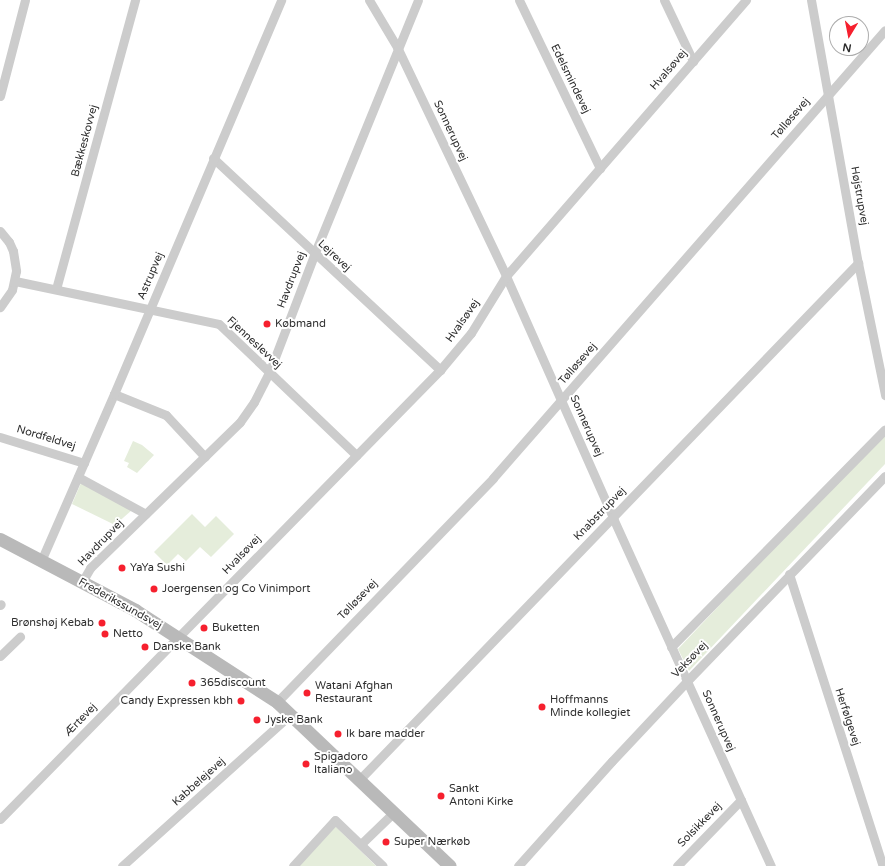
<!DOCTYPE html>
<html>
<head>
<meta charset="utf-8">
<style>
	body { margin:0 }
	#map { position:relative; width:885px; height:866px; overflow:hidden; background:#fff; font-family:"Varela Round",sans-serif }
	div>[style] { position:absolute }
	.green>* { inset:0; background:#e5eddb }
	.street>* { height:9px; margin:-4.5px; padding:0 4.5px; transform-origin:4.5px; border-radius:4.5px; background:#ccc }
	.secondary>* { height:13px; margin:-6.5px; padding:0 6.5px; transform-origin:6.5px; border-radius:6.5px; background:#b9b9b9 }
	.dots>* { width:11px; height:11px; translate:-50% -50%; box-sizing:border-box; border:2px solid #fff; border-radius:50% }
	span { translate:-50% -50%; white-space:nowrap; text-align:center; line-height:1.15; -webkit-text-stroke:4px #fff; paint-order:stroke }
	.street-label { font-size:11px; color:#2f2f2f }
	.poi-label { font-size:11px; color:#2f2f2f }
	.left { translate:0 -50%; text-align:left }
	.right { translate:-100% -50%; text-align:right }
	.north { position:absolute; left:829px; top:16px; width:40px; height:40px; box-sizing:border-box; background:#fff; border:1px solid #acacac; border-radius:50%; rotate:190deg; font-size:11px; font-weight:700; line-height:16px; text-align:center; color:#2f2f2f }
	.north::after { content:''; display:block; margin:auto; width:14px; height:18px; background:#f6202e; clip-path:polygon(50% 0,100% 100%,50% 72%,0 100%) }
</style>
</head>
<body>
<div id="map">
	<div class="green">
		<div style="clip-path:polygon(885px 434px,885px 464px,689px 671px,678px 649px,881px 435px)"></div>
		<div style="clip-path:polygon(133px 441px,142px 445px,154px 455px,137px 473px,127px 467px,129px 463px,124px 461px)"></div>
		<div style="clip-path:polygon(81px 483px,132px 510px,115px 525px,72px 504px)"></div>
		<div style="clip-path:polygon(192px 514px,205px 527px,216px 516px,234px 534px,211px 557px,200px 547px,186px 561px,178px 554px,167px 565px,154px 552px)"></div>
		<div style="clip-path:polygon(334px 825px,376px 866px,299px 866px)"></div>
	</div>
	<div class="street">
		<div style="left:369px;top:0;width:55px;rotate:59.2deg"></div>
		<div style="left:397px;top:47px;width:254px;rotate:64.5deg"></div>
		<div style="left:506px;top:276px;width:265px;rotate:66.1deg"></div>
		<div style="left:613px;top:518px;width:382px;rotate:65.6deg"></div>
		<div style="left:519px;top:0;width:187px;rotate:64.3deg"></div>
		<div style="left:664px;top:0;width:68px;rotate:64.6deg"></div>
		<div style="left:811px;top:0;width:267px;rotate:79.9deg"></div>
		<div style="left:858px;top:263px;width:135px;rotate:78.4deg"></div>
		<div style="left:0;top:96px;width:99px;rotate:-75.4deg"></div>
		<div style="left:213px;top:158px;width:311px;rotate:43deg"></div>
		<div style="left:0;top:231px;width:14px;rotate:51deg"></div>
		<div style="left:9px;top:242px;width:10px;rotate:66deg"></div>
		<div style="left:13px;top:251px;width:20px;rotate:81deg"></div>
		<div style="left:16px;top:271px;width:19px;rotate:102deg"></div>
		<div style="left:12px;top:290px;width:21px;rotate:125deg"></div>
		<div style="left:15px;top:281px;width:208px;rotate:11.9deg"></div>
		<div style="left:219px;top:324px;width:190px;rotate:43.7deg"></div>
		<div style="left:56px;top:289px;width:300px;rotate:-74.7deg"></div>
		<div style="left:114px;top:394px;width:56px;rotate:22deg"></div>
		<div style="left:166px;top:415px;width:57px;rotate:47.1deg"></div>
		<div style="left:0;top:437px;width:88px;rotate:17.2deg"></div>
		<div style="left:78px;top:477px;width:77px;rotate:28.6deg"></div>
		<div style="left:41px;top:561px;width:182px;rotate:-66.4deg"></div>
		<div style="left:114px;top:394px;width:428px;rotate:-67deg"></div>
		<div style="left:789px;top:574px;width:307px;rotate:72.2deg"></div>
		<div style="left:82px;top:582px;width:16px;rotate:-60deg"></div>
		<div style="left:90px;top:568px;width:209px;rotate:-44.2deg"></div>
		<div style="left:240px;top:422px;width:24px;rotate:-55deg"></div>
		<div style="left:254px;top:402px;width:33px;rotate:-63deg"></div>
		<div style="left:269px;top:373px;width:126px;rotate:-69.1deg"></div>
		<div style="left:314px;top:255px;width:275px;rotate:-67.8deg"></div>
		<div style="left:0;top:605px;width:1px;rotate:-45deg"></div>
		<div style="left:671px;top:647px;width:305px;rotate:-45.5deg"></div>
		<div style="left:0;top:656px;width:28px;rotate:-44deg"></div>
		<div style="left:277px;top:702px;width:311px;rotate:-46deg"></div>
		<div style="left:493px;top:478px;width:595px;rotate:-48.81deg"></div>
		<div style="left:359px;top:780px;width:719px;rotate:-46.01deg"></div>
		<div style="left:0;top:819px;width:629px;rotate:-45.58deg"></div>
		<div style="left:440px;top:370px;width:48px;rotate:-50deg"></div>
		<div style="left:471px;top:333px;width:67px;rotate:-58.4deg"></div>
		<div style="left:506px;top:276px;width:366px;rotate:-49deg"></div>
		<div style="left:361px;top:844px;width:45px;rotate:-44.1deg"></div>
		<div style="left:122px;top:866px;width:227px;rotate:-42deg"></div>
		<div style="left:293px;top:866px;width:62px;rotate:-47.6deg"></div>
		<div style="left:335px;top:820px;width:66px;rotate:43.8deg"></div>
		<div style="left:518px;top:866px;width:141px;rotate:-48.2deg"></div>
		<div style="left:612px;top:761px;width:110px;rotate:-46.8deg"></div>
		<div style="left:687px;top:681px;width:285px;rotate:-46deg"></div>
		<div style="left:677px;top:866px;width:92px;rotate:-45.9deg"></div>
	</div>
	<div class="secondary">
		<div style="left:0;top:539px;width:153px;rotate:27.7deg"></div>
		<div style="left:135px;top:610px;width:169px;rotate:32.9deg"></div>
		<div style="left:277px;top:702px;width:238px;rotate:43.5deg"></div>
	</div>
	<div class="dots">
		<div style="left:267px;top:324px;background:#f6202e"></div>
		<div style="left:122px;top:568px;background:#f6202e"></div>
		<div style="left:154px;top:589px;background:#f6202e"></div>
		<div style="left:102px;top:623px;background:#f6202e"></div>
		<div style="left:204px;top:628px;background:#f6202e"></div>
		<div style="left:105px;top:634px;background:#f6202e"></div>
		<div style="left:145px;top:647px;background:#f6202e"></div>
		<div style="left:192px;top:683px;background:#f6202e"></div>
		<div style="left:307px;top:693px;background:#f6202e"></div>
		<div style="left:241px;top:701px;background:#f6202e"></div>
		<div style="left:542px;top:707px;background:#f6202e"></div>
		<div style="left:257px;top:720px;background:#f6202e"></div>
		<div style="left:338px;top:734px;background:#f6202e"></div>
		<div style="left:306px;top:764px;background:#f6202e"></div>
		<div style="left:441px;top:796px;background:#f6202e"></div>
		<div style="left:386px;top:842px;background:#f6202e"></div>
	</div>
	<div class="street-label">
		<span style="left:669px;top:70px;rotate:-49deg">Hvalsøvej</span>
		<span style="left:570px;top:79px;rotate:64deg">Edelsmindevej</span>
		<span style="left:791px;top:119px;rotate:-49deg">Tølløsevej</span>
		<span style="left:450px;top:131px;rotate:65deg">Sonnerupvej</span>
		<span style="left:85px;top:141px;rotate:-75deg">Bækkeskovvej</span>
		<span style="left:859px;top:196px;rotate:80deg">Højstrupvej</span>
		<span style="left:334px;top:256px;rotate:43deg">Lejrevej</span>
		<span style="left:151px;top:276px;rotate:-67deg">Astrupvej</span>
		<span style="left:292px;top:280px;rotate:-69deg">Havdrupvej</span>
		<span style="left:463px;top:321px;rotate:-55deg">Hvalsøvej</span>
		<span style="left:254px;top:343px;rotate:43deg">Fjenneslevvej</span>
		<span style="left:578px;top:364px;rotate:-49deg">Tølløsevej</span>
		<span style="left:586px;top:426px;rotate:66deg">Sonnerupvej</span>
		<span style="left:46px;top:438px;rotate:17deg">Nordfeldvej</span>
		<span style="left:600px;top:514px;rotate:-46deg">Knabstrupvej</span>
		<span style="left:101px;top:543px;rotate:-46deg">Havdrupvej</span>
		<span style="left:242px;top:555px;rotate:-46deg">Hvalsøvej</span>
		<span style="left:358px;top:600px;rotate:-46deg">Tølløsevej</span>
		<span style="left:120px;top:604px;rotate:29deg">Frederikssundsvej</span>
		<span style="left:690px;top:660px;rotate:-46deg">Veksøvej</span>
		<span style="left:847px;top:717px;rotate:72deg">Herfølgevej</span>
		<span style="left:81px;top:720px;rotate:-46deg">Ærtevej</span>
		<span style="left:718px;top:721px;rotate:66deg">Sonnerupvej</span>
		<span style="left:199px;top:782px;rotate:-42deg">Kabbelejevej</span>
		<span style="left:700px;top:825px;rotate:-46deg">Solsikkevej</span>
	</div>
	<div class="poi-label">
		<span class="left" style="left:275px;top:324px">Købmand</span>
		<span class="left" style="left:130px;top:568px">YaYa Sushi</span>
		<span class="left" style="left:162px;top:589px">Joergensen og Co Vinimport</span>
		<span class="right" style="left:94px;top:623px">Brønshøj Kebab</span>
		<span class="left" style="left:212px;top:628px">Buketten</span>
		<span class="left" style="left:113px;top:634px">Netto</span>
		<span class="left" style="left:153px;top:647px">Danske Bank</span>
		<span class="left" style="left:200px;top:683px">365discount</span>
		<span class="left" style="left:315px;top:693px">Watani Afghan<br>Restaurant</span>
		<span class="right" style="left:233px;top:701px">Candy Expressen kbh</span>
		<span class="left" style="left:550px;top:707px">Hoffmanns<br>Minde kollegiet</span>
		<span class="left" style="left:265px;top:720px">Jyske Bank</span>
		<span class="left" style="left:346px;top:734px">Ik bare madder</span>
		<span class="left" style="left:314px;top:764px">Spigadoro<br>Italiano</span>
		<span class="left" style="left:449px;top:796px">Sankt<br>Antoni Kirke</span>
		<span class="left" style="left:394px;top:842px">Super Nærkøb</span>
	</div>
	<div class="north">N</div>
</div>
</body>
</html>
